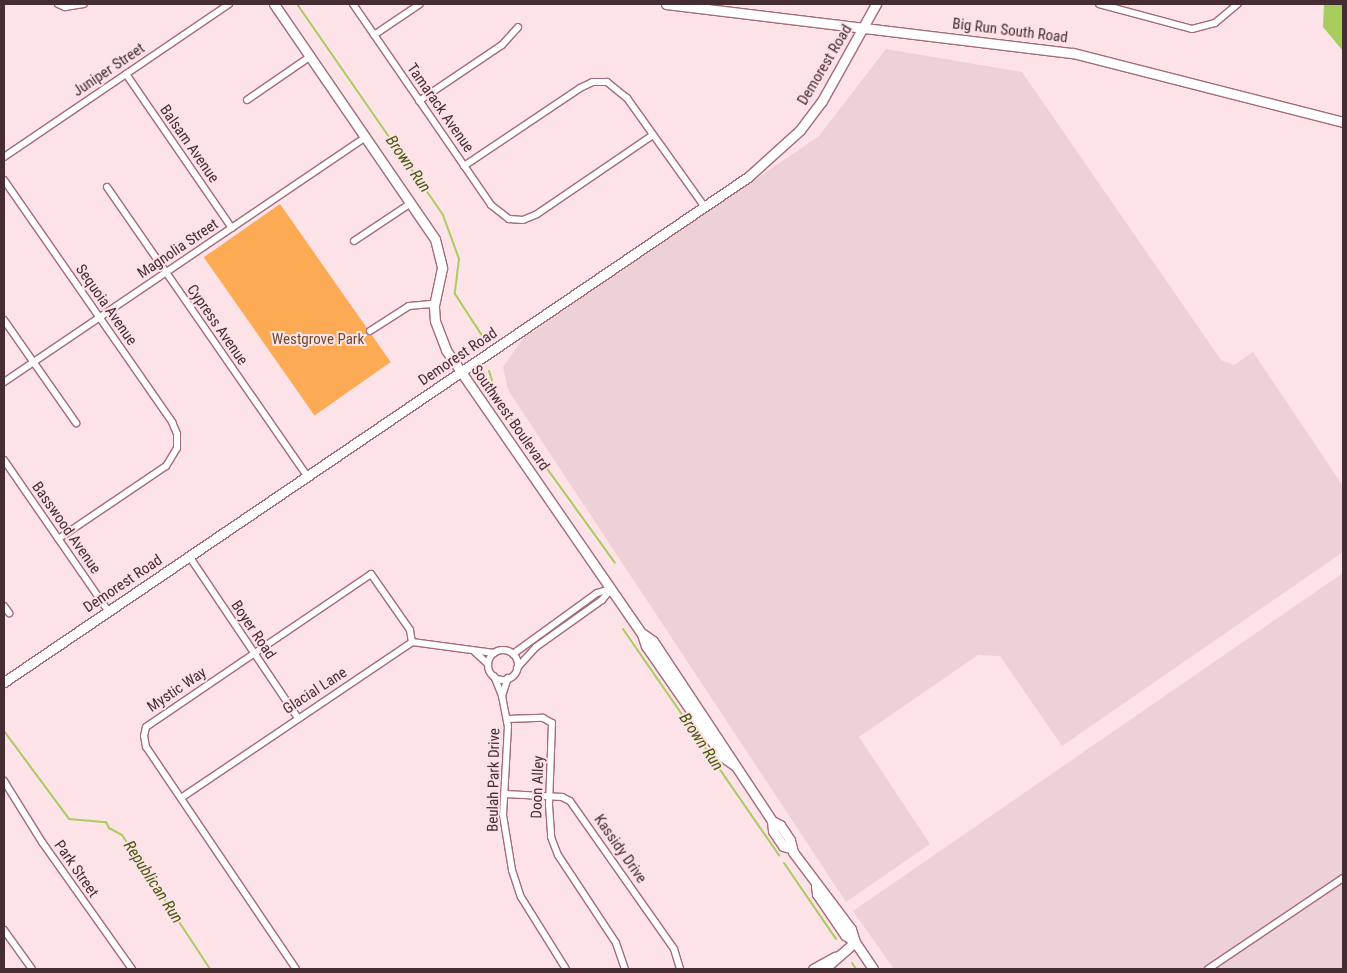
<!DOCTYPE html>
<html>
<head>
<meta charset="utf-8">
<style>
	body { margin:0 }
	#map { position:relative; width:1347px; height:973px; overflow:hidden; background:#fde2e7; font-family:"Roboto Condensed",sans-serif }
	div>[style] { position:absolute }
	.built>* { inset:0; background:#eed1d6 }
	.green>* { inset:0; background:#fcaa54; transform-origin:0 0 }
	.water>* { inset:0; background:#a9cc5f }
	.stream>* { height:2px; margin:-1px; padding:0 1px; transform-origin:1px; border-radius:1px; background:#a9cc5f }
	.roads { filter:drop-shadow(1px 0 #a46b78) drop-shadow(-1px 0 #a46b78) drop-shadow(0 1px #a46b78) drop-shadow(0 -1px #a46b78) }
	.street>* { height:6px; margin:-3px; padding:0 3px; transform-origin:3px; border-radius:3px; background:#fff }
	.street>.ring { margin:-3px; padding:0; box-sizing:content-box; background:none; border:6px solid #fff; border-radius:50% }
	.secondary>* { height:9px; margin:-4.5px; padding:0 4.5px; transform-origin:4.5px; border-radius:4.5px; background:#fff }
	span { translate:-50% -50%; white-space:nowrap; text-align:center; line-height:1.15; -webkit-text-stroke:4px #fde2e7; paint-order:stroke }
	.street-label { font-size:15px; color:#462d32 }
	.park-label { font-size:15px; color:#6e4b29 }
	.water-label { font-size:16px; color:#465b0d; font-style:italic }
	.frame { position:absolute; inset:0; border:5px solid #462d32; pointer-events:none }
</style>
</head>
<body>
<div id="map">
	<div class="built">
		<div style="clip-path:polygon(886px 49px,1022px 72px,1221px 360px,1234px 365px,1253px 352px,1343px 486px,1343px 552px,1062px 746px,1000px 656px,978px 655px,859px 737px,930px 844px,846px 902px,508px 390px,503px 367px,523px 338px,819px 136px)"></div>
		<div style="clip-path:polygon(1343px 573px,1343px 969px,894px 969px,853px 911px)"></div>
	</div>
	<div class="green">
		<div style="left:280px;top:204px;width:193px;height:93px;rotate:55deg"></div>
	</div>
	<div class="water">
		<div style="clip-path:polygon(1324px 4px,1343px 4px,1343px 51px,1323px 27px)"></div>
	</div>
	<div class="stream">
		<div style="left:297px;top:4px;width:257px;rotate:55.3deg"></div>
		<div style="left:443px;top:215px;width:47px;rotate:70deg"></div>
		<div style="left:459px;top:259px;width:35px;rotate:97deg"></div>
		<div style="left:455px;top:294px;width:51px;rotate:56.9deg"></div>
		<div style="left:489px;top:371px;width:33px;rotate:72deg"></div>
		<div style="left:499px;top:402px;width:198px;rotate:54.2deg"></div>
		<div style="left:623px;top:629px;width:275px;rotate:55.4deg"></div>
		<div style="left:4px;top:731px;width:109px;rotate:53.5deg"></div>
		<div style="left:69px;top:819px;width:37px;rotate:5deg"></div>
		<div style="left:106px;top:822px;width:7px;rotate:63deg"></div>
		<div style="left:109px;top:828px;width:15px;rotate:28deg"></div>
		<div style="left:122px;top:835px;width:160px;rotate:56.7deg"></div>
		<div style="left:784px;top:863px;width:92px;rotate:55.6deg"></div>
		<div style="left:852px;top:963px;width:7px;rotate:56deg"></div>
	</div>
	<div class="roads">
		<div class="street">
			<div style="left:58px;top:4px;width:8px;rotate:23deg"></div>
			<div style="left:65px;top:7px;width:19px;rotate:-9deg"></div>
			<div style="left:353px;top:4px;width:244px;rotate:55.5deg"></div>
			<div style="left:491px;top:205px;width:23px;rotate:38deg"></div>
			<div style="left:509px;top:219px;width:14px;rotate:4deg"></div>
			<div style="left:523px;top:220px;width:15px;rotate:-23deg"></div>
			<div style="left:537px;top:214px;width:140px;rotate:-34.3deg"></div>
			<div style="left:1099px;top:4px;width:96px;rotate:15deg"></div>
			<div style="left:1192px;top:29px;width:24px;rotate:-15deg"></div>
			<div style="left:1215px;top:23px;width:30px;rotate:-40deg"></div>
			<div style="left:374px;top:35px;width:55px;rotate:-34deg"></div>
			<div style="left:126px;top:74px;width:187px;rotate:55.5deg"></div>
			<div style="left:247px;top:100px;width:78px;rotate:-34.5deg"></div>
			<div style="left:419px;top:101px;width:100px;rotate:-34deg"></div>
			<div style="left:502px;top:45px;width:24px;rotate:-48deg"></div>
			<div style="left:4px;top:157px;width:272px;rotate:-34.2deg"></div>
			<div style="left:464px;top:166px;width:140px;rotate:-33.9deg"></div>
			<div style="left:580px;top:88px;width:14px;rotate:-25deg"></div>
			<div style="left:593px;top:82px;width:14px"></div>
			<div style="left:607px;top:82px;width:26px;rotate:39deg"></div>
			<div style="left:627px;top:98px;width:133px;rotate:54.5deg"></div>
			<div style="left:4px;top:180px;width:295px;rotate:55.2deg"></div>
			<div style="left:172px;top:422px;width:13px;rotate:67deg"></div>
			<div style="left:177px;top:434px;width:14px;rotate:90deg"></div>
			<div style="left:177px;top:448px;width:21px;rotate:121deg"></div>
			<div style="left:166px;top:466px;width:130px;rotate:145.9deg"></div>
			<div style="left:107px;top:187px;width:351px;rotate:55.3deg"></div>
			<div style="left:354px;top:241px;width:69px;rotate:-33.7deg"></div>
			<div style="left:4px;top:320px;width:126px;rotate:55deg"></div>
			<div style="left:370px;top:331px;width:46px;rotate:-32.7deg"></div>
			<div style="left:409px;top:306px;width:25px;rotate:-5deg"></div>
			<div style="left:4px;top:382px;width:437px;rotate:-34.1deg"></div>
			<div style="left:4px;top:460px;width:183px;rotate:55.4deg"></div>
			<div style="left:189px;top:556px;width:194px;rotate:56.1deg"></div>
			<div style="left:4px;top:606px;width:9px;rotate:54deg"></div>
			<div class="ring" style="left:488px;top:650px;width:24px;height:24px"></div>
			<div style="left:475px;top:652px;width:18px;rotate:43deg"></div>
			<div style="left:513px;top:654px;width:104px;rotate:-36deg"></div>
			<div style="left:597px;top:593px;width:14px;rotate:-17deg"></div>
			<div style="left:517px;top:668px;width:28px;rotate:-48deg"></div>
			<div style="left:536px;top:647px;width:81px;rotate:-35.5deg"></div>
			<div style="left:602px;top:600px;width:14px;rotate:-51deg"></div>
			<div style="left:494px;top:676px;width:22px;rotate:68deg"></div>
			<div style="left:502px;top:696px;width:31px;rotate:79deg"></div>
			<div style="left:508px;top:726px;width:89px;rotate:93.2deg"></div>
			<div style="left:503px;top:815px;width:56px;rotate:80.7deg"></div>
			<div style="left:512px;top:870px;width:28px;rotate:72deg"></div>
			<div style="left:521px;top:897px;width:85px;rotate:58deg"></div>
			<div style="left:502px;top:696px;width:19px;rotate:-72deg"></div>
			<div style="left:507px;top:719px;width:36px;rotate:-2deg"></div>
			<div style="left:543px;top:718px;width:10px;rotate:29deg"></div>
			<div style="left:552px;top:723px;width:82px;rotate:92.1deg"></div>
			<div style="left:549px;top:805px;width:32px;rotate:86deg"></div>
			<div style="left:551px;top:837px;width:19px;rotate:69deg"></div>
			<div style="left:558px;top:855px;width:105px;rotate:56.6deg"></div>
			<div style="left:616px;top:943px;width:28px;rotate:71deg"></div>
			<div style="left:4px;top:781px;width:72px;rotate:58.1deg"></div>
			<div style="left:42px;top:842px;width:156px;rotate:54.7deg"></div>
			<div style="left:505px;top:794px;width:57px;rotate:3deg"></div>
			<div style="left:562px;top:797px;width:9px;rotate:27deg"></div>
			<div style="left:570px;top:801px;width:181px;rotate:54.9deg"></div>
			<div style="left:674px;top:949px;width:21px;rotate:73deg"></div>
			<div style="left:181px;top:798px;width:279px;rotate:-34deg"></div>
			<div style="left:412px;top:642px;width:83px;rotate:7.6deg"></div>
			<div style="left:4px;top:930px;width:48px;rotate:54.3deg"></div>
			<div style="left:296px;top:969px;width:268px;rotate:-124deg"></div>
			<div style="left:146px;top:747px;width:11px;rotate:-100deg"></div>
			<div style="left:144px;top:736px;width:9px;rotate:-77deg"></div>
			<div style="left:146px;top:727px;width:272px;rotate:-34.2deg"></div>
			<div style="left:371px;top:574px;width:68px;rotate:55.1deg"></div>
			<div style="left:410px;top:630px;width:12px;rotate:81deg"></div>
			<div style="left:1208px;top:969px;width:163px;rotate:-34deg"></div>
		</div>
		<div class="secondary">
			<div style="left:274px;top:4px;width:285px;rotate:55.6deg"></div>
			<div style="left:435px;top:239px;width:30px;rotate:76deg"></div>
			<div style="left:442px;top:268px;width:40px;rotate:102deg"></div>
			<div style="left:434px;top:307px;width:14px;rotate:86deg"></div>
			<div style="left:435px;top:321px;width:31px;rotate:69deg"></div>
			<div style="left:446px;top:350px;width:345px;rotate:55.4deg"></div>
			<div style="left:642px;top:634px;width:13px;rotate:72deg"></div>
			<div style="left:646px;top:646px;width:135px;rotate:55.3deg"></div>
			<div style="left:723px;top:757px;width:14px;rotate:36deg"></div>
			<div style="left:666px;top:4px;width:410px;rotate:6.9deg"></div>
			<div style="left:1073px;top:53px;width:279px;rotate:14.3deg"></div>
			<div style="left:643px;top:634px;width:12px;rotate:35deg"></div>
			<div style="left:653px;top:641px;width:216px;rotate:56.5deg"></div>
			<div style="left:772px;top:821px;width:9px;rotate:27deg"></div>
			<div style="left:780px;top:825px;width:18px;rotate:56deg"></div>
			<div style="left:790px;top:840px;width:12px;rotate:76deg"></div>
			<div style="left:793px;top:852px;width:96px;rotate:53deg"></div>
			<div style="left:851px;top:929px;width:14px;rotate:73deg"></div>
			<div style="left:855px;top:942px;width:32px;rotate:56deg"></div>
			<div style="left:4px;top:682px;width:899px;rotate:-34.17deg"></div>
			<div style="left:748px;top:177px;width:70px;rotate:-42.1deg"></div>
			<div style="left:800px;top:130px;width:36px;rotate:-53deg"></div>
			<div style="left:822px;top:101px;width:111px;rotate:-60.9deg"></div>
			<div style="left:772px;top:821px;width:10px;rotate:84deg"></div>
			<div style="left:773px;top:831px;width:18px;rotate:56deg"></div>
			<div style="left:783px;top:846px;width:7px;rotate:16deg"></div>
			<div style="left:816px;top:886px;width:8px;rotate:83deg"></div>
			<div style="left:817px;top:894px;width:50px;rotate:55.7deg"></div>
			<div style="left:845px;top:935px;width:12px;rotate:35deg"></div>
			<div style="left:813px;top:969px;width:26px;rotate:-29deg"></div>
			<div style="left:824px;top:969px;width:41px;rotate:-41.1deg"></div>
		</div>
	</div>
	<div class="street-label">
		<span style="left:1010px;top:31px;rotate:7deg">Big Run South Road</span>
		<span style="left:825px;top:65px;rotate:-59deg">Demorest Road</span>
		<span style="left:109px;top:70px;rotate:-34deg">Juniper Street</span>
		<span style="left:440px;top:108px;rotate:55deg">Tamarack Avenue</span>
		<span style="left:189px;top:144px;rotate:55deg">Balsam Avenue</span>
		<span style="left:178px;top:249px;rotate:-34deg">Magnolia Street</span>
		<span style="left:106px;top:305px;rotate:55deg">Sequoia Avenue</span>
		<span style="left:217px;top:325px;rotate:55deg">Cypress Avenue</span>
		<span style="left:458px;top:357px;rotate:-34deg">Demorest Road</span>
		<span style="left:510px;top:418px;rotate:55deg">Southwest Boulevard</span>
		<span style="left:66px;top:528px;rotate:55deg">Basswood Avenue</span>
		<span style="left:123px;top:584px;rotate:-34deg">Demorest Road</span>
		<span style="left:253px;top:630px;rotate:56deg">Boyer Road</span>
		<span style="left:177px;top:690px;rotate:-34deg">Mystic Way</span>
		<span style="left:315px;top:691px;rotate:-33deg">Glacial Lane</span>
		<span style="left:494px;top:780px;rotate:-89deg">Beulah Park Drive</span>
		<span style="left:538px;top:787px;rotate:-88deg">Doon Alley</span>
		<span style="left:620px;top:849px;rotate:55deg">Kassidy Drive</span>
		<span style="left:76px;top:869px;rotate:55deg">Park Street</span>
	</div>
	<div class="park-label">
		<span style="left:318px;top:340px">Westgrove Park</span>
	</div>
	<div class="water-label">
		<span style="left:408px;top:164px;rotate:55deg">Brown Run</span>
		<span style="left:701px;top:742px;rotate:56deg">Brown Run</span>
		<span style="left:153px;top:882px;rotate:57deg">Republican Run</span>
	</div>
	<div class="frame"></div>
</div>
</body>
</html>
